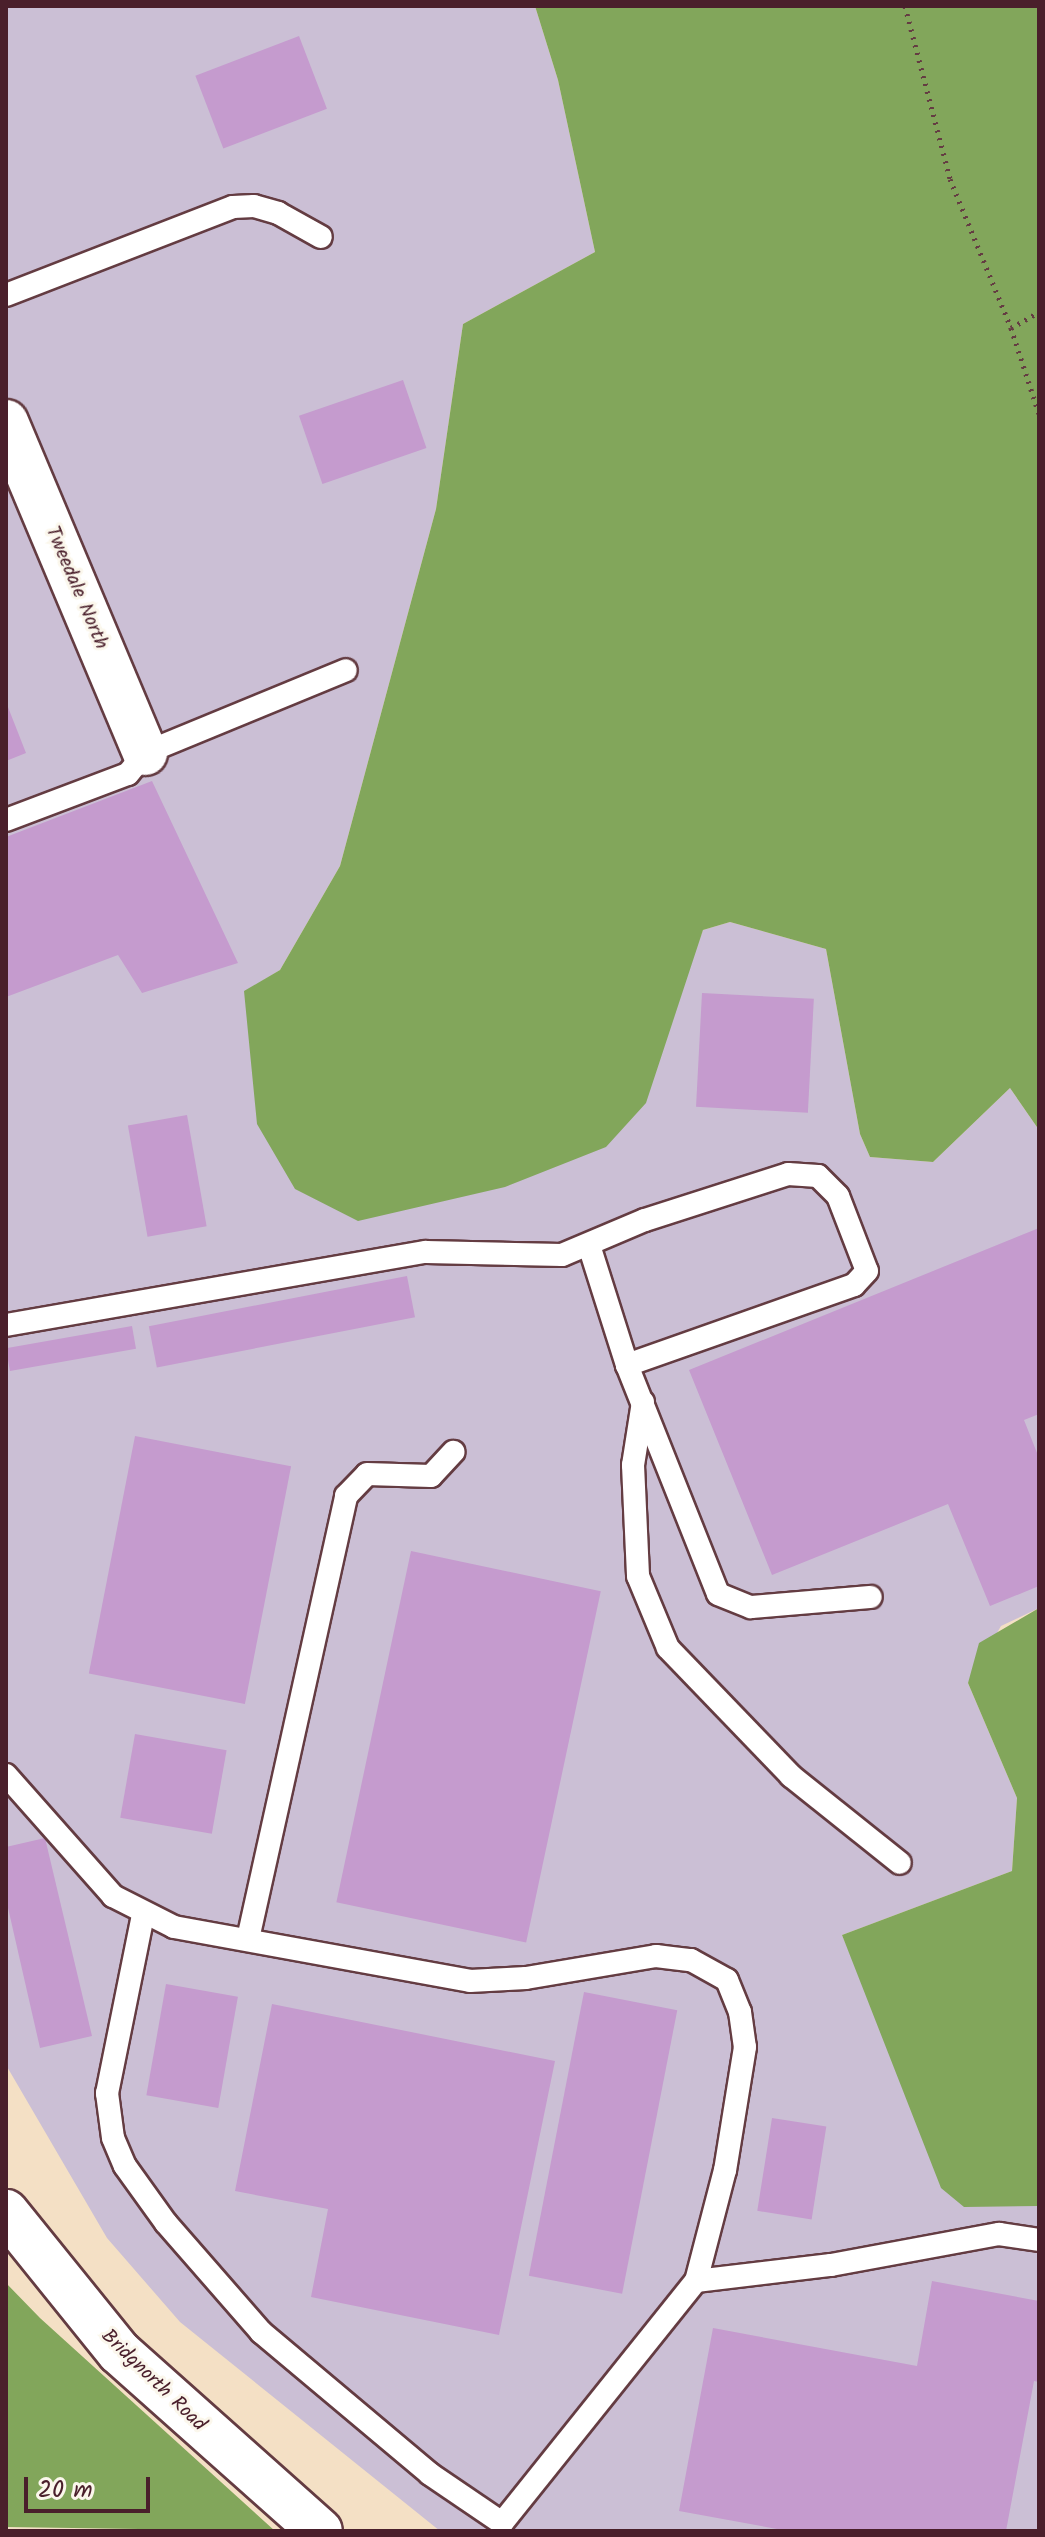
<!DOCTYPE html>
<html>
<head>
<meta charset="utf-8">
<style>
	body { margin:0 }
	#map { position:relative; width:1045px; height:2537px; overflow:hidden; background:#f4e0c5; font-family:Kalam,sans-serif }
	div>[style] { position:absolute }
	.industrial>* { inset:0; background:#cbbfd5 }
	.forest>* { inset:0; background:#82a65b }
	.building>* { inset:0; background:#c59bce; transform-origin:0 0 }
	.path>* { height:5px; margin-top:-2.5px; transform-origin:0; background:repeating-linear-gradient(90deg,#643c42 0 2px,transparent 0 8px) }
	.roads { filter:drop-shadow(2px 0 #643c42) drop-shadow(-2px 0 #643c42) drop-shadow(0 2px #643c42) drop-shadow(0 -2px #643c42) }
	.lane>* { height:22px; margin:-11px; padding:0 11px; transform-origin:11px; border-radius:11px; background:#fff }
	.street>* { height:44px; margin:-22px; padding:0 22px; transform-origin:22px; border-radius:22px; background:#fff }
	.secondary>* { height:44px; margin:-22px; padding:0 22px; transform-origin:22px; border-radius:22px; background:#fff }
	span { translate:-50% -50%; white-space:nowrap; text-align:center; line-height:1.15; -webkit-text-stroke:6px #fbf7ec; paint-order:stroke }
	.street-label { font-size:20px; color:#4a1f2b }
	.frame { position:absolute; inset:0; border:8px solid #4a1f2b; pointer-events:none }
	.scale { position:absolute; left:24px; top:2477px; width:126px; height:36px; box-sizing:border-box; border:4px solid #4a1f2b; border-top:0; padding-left:10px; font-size:24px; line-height:28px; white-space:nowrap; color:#4a1f2b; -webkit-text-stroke:6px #fbf7ec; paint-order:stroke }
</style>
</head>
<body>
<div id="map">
	<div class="industrial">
		<div style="clip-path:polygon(6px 6px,535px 6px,558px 80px,595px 252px,463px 324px,436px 509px,340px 866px,280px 970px,244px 992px,683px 982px,703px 930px,730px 922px,826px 949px,860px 1134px,870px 1157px,933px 1162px,1010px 1088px,1039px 1130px,1039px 1608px,1001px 1626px,968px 1683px,1017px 1798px,1012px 1871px,842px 1935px,890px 2045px,1025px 2205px,1039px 2206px,1039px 2531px,440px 2531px,180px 2322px,107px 2238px,6px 2065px)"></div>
	</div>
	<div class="forest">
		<div style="clip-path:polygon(535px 6px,1039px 6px,1039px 1130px,1010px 1088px,933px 1162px,870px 1157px,860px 1134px,826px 949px,730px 922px,703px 930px,646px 1103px,606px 1147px,505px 1187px,358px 1221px,295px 1189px,257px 1124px,244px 991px,280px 970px,340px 866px,436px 509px,463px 324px,595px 252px,558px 80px)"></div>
		<div style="clip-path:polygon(1039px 1608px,1039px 2206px,964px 2207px,941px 2188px,842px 1935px,1012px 1871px,1017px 1798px,968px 1683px,979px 1643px)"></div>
		<div style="clip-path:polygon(6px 2283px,40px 2318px,275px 2531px,6px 2527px)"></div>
	</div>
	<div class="building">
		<div style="left:299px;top:36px;width:78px;height:111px;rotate:69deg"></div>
		<div style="left:403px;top:380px;width:72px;height:110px;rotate:71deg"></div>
		<div style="clip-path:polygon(6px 702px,26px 753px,6px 761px)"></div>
		<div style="clip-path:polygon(152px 781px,238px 963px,142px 993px,118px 955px,6px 997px,6px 837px)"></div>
		<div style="left:702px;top:993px;width:112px;height:114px;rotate:3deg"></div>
		<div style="left:187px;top:1115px;width:113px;height:60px;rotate:80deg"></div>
		<div style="clip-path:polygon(1039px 1228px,1039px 1414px,1024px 1420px,1039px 1458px,1039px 1586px,990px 1606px,948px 1504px,772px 1575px,689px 1370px)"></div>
		<div style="left:407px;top:1276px;width:42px;height:263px;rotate:79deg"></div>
		<div style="left:132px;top:1326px;width:23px;height:128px;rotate:80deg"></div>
		<div style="left:135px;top:1436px;width:159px;height:242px;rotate:11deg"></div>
		<div style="left:411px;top:1551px;width:194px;height:359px;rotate:12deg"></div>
		<div style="left:135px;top:1734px;width:93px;height:85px;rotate:10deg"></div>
		<div style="clip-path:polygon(45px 1838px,92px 2036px,40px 2048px,6px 1899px,6px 1847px)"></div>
		<div style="left:166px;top:1984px;width:73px;height:113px;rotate:10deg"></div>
		<div style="left:584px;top:1992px;width:95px;height:289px;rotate:11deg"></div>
		<div style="clip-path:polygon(272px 2004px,555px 2061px,499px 2335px,311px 2297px,328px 2209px,235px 2191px)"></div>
		<div style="left:772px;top:2118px;width:55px;height:94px;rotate:9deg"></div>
		<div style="clip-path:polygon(932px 2281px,1039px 2301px,1039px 2382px,1034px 2381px,1006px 2531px,788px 2531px,679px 2511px,713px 2328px,917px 2366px)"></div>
	</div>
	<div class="path">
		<div style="left:905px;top:6px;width:179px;rotate:75.4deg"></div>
		<div style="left:950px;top:179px;width:161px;rotate:67.7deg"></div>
		<div style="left:1011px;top:328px;width:90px;rotate:72deg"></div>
		<div style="left:1011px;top:328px;width:32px;rotate:-30deg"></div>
	</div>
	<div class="roads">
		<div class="lane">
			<div style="left:6px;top:295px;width:243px;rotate:-21.2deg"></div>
			<div style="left:233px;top:207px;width:21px;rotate:-3deg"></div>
			<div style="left:254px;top:206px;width:25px;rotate:16deg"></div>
			<div style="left:278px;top:213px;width:49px;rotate:29.2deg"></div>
			<div style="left:6px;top:820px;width:130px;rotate:-20.7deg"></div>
			<div style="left:128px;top:774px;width:27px;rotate:-51deg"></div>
			<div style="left:145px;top:753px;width:217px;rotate:-22.4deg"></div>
			<div style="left:6px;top:1325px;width:426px;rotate:-9.9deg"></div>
			<div style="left:426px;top:1252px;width:136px;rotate:1.3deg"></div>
			<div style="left:562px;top:1255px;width:90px;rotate:-22.9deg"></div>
			<div style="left:645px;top:1220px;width:150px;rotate:-17.8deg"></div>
			<div style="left:788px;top:1174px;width:30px;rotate:4deg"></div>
			<div style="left:818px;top:1176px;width:28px;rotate:45deg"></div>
			<div style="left:838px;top:1196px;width:80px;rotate:68.9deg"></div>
			<div style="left:867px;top:1271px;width:19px;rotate:133deg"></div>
			<div style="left:854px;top:1285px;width:241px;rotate:160.6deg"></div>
			<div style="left:627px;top:1365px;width:126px;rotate:-107.6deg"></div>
			<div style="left:627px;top:1365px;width:246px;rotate:68.3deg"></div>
			<div style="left:718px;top:1594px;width:35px;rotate:22deg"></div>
			<div style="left:751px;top:1607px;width:120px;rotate:-4.8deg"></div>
			<div style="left:643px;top:1402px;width:64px;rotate:99deg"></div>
			<div style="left:633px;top:1465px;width:111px;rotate:87.4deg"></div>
			<div style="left:638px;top:1576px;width:78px;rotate:67.4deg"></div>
			<div style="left:668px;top:1648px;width:178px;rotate:46.1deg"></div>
			<div style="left:791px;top:1776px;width:139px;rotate:38.6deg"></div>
			<div style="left:6px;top:1775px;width:162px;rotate:48.5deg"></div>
			<div style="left:113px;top:1896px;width:68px;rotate:26.9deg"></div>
			<div style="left:174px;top:1927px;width:301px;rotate:10.3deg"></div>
			<div style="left:470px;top:1981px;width:56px;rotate:-3.1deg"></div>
			<div style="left:526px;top:1978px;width:132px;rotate:-9.6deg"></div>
			<div style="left:656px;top:1956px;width:35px;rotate:7deg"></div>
			<div style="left:691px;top:1960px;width:41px;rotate:29.1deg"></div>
			<div style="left:727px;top:1980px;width:35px;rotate:68deg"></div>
			<div style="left:740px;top:2012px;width:35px;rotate:82deg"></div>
			<div style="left:745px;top:2047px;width:125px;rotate:99.2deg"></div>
			<div style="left:725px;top:2170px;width:115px;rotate:104.6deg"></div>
			<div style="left:143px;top:1915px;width:182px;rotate:101.4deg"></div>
			<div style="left:107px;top:2093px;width:45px;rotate:82.4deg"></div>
			<div style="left:113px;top:2138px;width:30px;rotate:67deg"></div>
			<div style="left:125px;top:2166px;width:70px;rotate:54.3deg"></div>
			<div style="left:166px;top:2223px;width:145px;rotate:48.9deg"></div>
			<div style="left:261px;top:2332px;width:221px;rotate:40deg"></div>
			<div style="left:430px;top:2474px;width:87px;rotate:34.2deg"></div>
			<div style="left:502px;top:2523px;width:310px;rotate:-51.3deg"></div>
			<div style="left:696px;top:2281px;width:136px;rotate:-6.8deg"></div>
			<div style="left:831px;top:2265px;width:171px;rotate:-10.5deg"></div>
			<div style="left:999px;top:2234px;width:40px;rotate:8.5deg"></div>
			<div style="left:248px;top:1939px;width:454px;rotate:-77.5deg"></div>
			<div style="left:346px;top:1496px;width:30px;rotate:-46deg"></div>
			<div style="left:367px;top:1474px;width:64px;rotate:1.8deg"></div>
			<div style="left:431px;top:1476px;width:33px;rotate:-47deg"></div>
		</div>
		<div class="street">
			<div style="left:6px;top:422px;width:359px;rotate:67.2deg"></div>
		</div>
		<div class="secondary">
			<div style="left:6px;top:2212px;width:180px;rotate:51.1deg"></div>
			<div style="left:119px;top:2352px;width:269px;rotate:41.7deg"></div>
		</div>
	</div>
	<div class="street-label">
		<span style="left:76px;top:588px;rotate:67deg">Tweedale North</span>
		<span style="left:153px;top:2381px;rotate:44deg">Bridgnorth Road</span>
	</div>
	<div class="frame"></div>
	<div class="scale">20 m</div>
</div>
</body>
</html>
